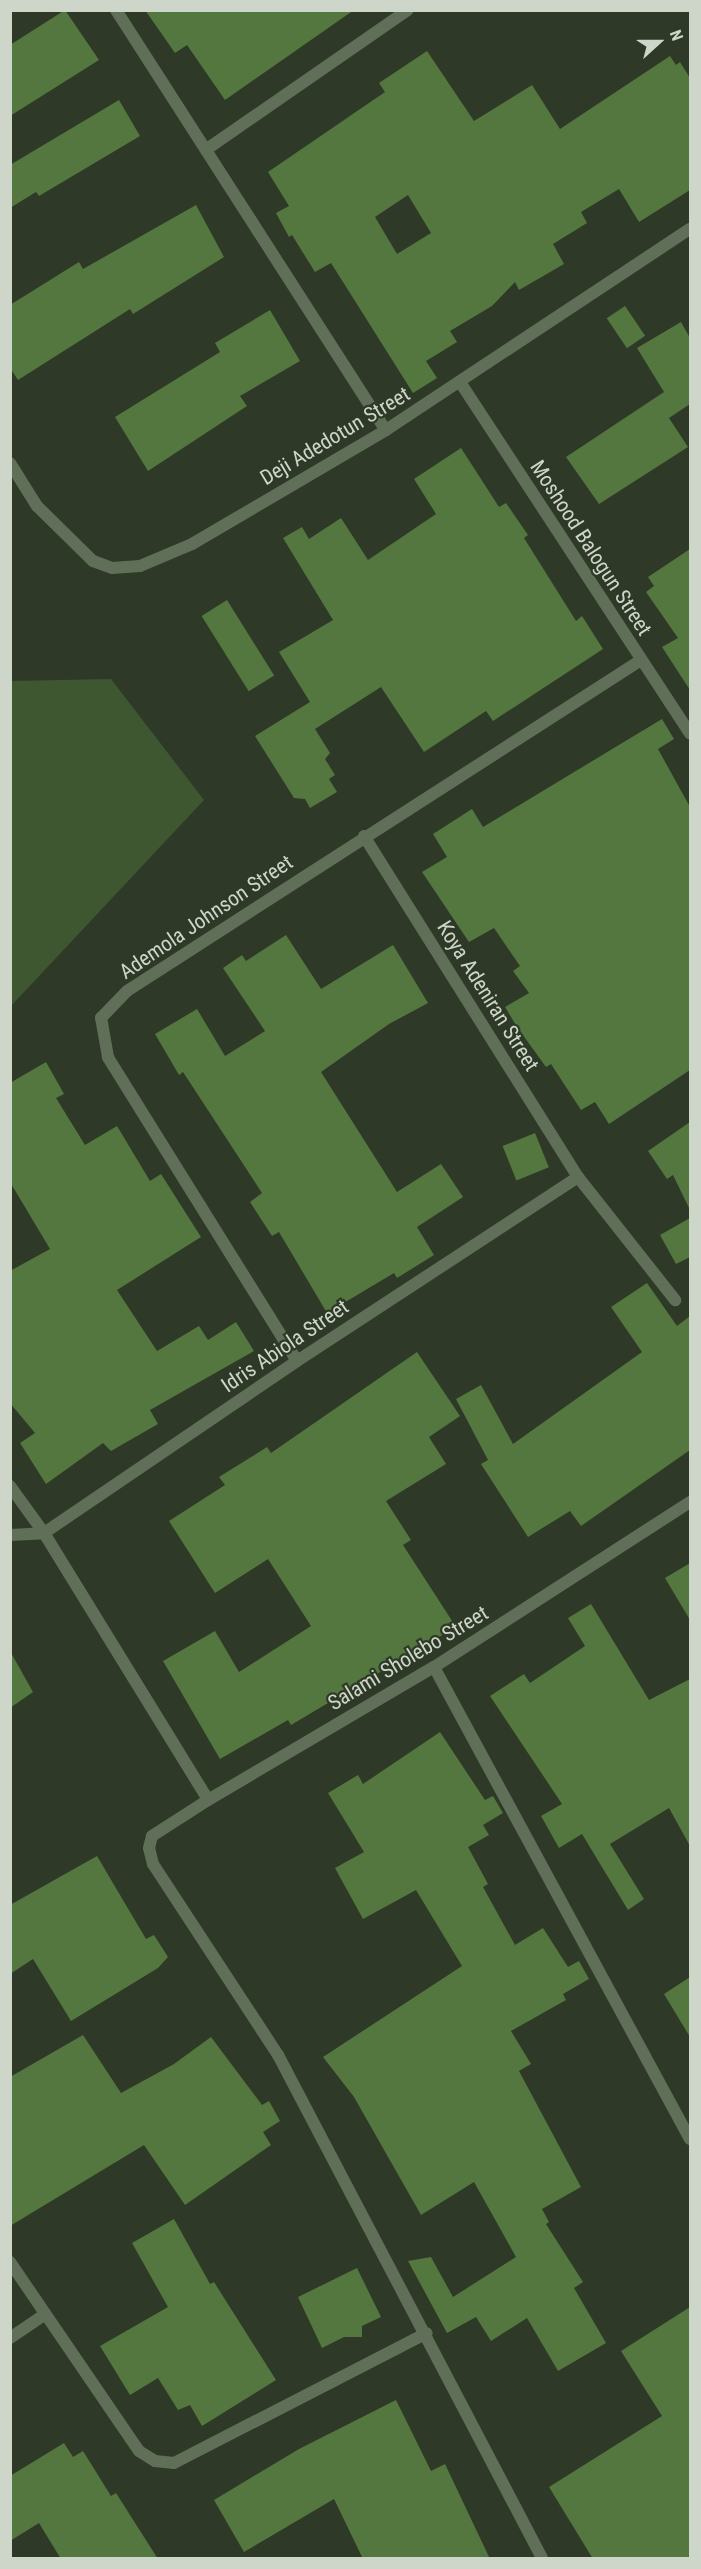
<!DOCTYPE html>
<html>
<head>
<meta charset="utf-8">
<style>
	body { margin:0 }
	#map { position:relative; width:701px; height:2569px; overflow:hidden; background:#2e3a27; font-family:"Roboto Condensed",sans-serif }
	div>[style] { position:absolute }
	.green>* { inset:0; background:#3e5730 }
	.building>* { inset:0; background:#53773f; transform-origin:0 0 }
	.minor>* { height:12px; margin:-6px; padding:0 6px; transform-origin:6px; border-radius:6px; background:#607058 }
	span { translate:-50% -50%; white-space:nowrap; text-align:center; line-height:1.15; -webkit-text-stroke:4.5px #2e3a27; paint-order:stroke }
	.street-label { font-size:21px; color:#ced6ca }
	.frame { position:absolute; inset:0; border:12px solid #ced6ca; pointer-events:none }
	.north { position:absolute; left:629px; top:12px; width:60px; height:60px; -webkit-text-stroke:4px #2e3a27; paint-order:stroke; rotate:69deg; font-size:16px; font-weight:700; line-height:24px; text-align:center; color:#ced6ca }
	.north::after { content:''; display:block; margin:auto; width:21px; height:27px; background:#ced6ca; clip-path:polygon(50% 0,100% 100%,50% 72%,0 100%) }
</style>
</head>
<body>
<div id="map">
	<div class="green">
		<div style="clip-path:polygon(111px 679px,204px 800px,11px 1006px,11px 681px)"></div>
	</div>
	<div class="building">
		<div style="clip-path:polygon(65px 10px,99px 60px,10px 116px,10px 45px)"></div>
		<div style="clip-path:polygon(145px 10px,354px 10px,225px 100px,187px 45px,175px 53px)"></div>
		<div style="clip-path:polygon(evenodd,427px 51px,474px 121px,532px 85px,560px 129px,670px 56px,676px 65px,680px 62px,690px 78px,690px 190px,639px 222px,619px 189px,581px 212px,587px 223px,553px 244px,564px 264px,519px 290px,515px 282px,492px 306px,450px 331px,457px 342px,426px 361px,437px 378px,413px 393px,331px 263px,315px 272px,292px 235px,289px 237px,276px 213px,289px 206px,268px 172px,385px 92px,379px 83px,427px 51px,408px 195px,431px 233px,397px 254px,375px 217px,408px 195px)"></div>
		<div style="clip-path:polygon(119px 100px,140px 136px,39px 196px,36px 192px,10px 208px,10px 165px)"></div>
		<div style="clip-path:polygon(196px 205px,224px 257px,133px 314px,130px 309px,18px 380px,10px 368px,10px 305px,79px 262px,83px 269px)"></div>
		<div style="left:625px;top:306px;width:36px;height:22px;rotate:56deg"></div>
		<div style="clip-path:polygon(270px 310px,300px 361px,240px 396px,247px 406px,148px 471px,115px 417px,220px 352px,215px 343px)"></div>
		<div style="clip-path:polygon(681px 322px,690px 338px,690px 404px,669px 418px,688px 447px,599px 504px,566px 457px,664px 392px,637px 348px)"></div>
		<div style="clip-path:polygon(461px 448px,499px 507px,506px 503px,528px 535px,524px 538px,576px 621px,582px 616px,603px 649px,493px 721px,486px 711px,424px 752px,381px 687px,315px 729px,330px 753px,325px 759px,335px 775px,329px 779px,337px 792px,310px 808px,305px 799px,294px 798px,255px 736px,310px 702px,279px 652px,333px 620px,283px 538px,302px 527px,309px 539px,341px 518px,368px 560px,436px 514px,414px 479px)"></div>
		<div style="clip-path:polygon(690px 549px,690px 690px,662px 647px,678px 638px,646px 592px,654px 586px,648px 577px)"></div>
		<div style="left:227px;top:600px;width:89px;height:30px;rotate:58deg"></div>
		<div style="clip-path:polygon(662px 719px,674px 739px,658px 749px,690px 807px,690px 1070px,609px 1124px,595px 1102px,581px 1110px,551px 1064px,546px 1067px,517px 1027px,505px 1007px,529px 993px,513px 971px,520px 966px,494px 928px,469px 942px,422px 872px,447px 857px,433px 834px,472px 809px,483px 827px)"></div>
		<div style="clip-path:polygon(286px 935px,321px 989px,393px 945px,428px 1003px,389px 1024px,321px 1072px,397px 1192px,441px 1164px,463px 1197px,417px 1227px,434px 1255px,397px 1278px,394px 1273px,327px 1313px,279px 1232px,272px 1236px,250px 1202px,262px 1193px,183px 1072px,179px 1075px,155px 1034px,197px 1009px,225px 1056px,265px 1031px,223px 968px,242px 955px,246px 961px)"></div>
		<div style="clip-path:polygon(46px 1062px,64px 1094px,56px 1098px,85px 1145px,117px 1126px,150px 1181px,161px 1174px,201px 1237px,117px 1290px,157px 1351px,199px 1326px,208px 1340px,236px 1322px,254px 1351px,150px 1410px,158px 1424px,111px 1451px,103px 1443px,46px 1484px,20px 1443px,35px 1433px,10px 1403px,10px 1271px,50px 1249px,10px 1182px,10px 1083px)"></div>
		<div style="clip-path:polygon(690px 1122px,690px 1210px,673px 1175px,667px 1179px,648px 1151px)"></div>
		<div style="left:535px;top:1133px;width:37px;height:35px;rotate:68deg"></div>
		<div style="clip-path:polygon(690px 1218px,690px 1257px,676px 1264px,660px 1235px)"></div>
		<div style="clip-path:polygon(647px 1283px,677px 1326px,690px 1316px,690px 1450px,581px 1526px,570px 1511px,528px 1537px,481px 1464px,488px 1460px,456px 1399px,481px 1385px,513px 1444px,642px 1352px,611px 1307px)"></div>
		<div style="clip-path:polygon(417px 1352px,460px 1416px,429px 1437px,446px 1464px,386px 1501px,411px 1540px,403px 1545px,456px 1627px,291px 1725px,288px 1720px,220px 1759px,163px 1661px,215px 1631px,239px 1672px,311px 1626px,268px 1559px,215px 1593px,169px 1521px,225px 1485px,219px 1477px,267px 1447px,271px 1453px)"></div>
		<div style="clip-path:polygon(690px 1563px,690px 1620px,665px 1578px)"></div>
		<div style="clip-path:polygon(591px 1604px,649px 1700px,690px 1679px,690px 1846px,669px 1808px,610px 1844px,644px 1899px,628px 1910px,582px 1834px,559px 1848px,541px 1816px,562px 1804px,490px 1696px,524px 1674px,530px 1683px,585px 1646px,568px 1618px)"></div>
		<div style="clip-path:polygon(10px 1651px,33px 1692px,10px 1708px)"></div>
		<div style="clip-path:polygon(440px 1732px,485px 1800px,493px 1796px,503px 1813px,483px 1825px,489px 1835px,468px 1847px,488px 1884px,483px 1887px,515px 1945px,543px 1928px,568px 1967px,579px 1961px,589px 1979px,563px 1994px,566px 2000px,511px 2031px,531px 2064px,519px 2071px,581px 2187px,542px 2209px,549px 2222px,546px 2224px,583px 2282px,574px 2288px,606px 2343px,558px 2371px,527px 2318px,491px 2341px,476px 2317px,447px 2333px,408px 2261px,431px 2257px,453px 2297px,516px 2257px,474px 2182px,421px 2215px,354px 2097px,323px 2057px,462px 1966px,416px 1890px,363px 1919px,335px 1868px,364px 1852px,328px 1793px,358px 1775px,363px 1784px)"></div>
		<div style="clip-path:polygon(97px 1856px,146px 1939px,154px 1935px,168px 1957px,158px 1968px,71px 2021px,33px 1959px,10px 1974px,10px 1905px)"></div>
		<div style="clip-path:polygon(690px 1977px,690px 2037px,664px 1994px)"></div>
		<div style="clip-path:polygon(83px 2035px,121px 2093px,174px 2064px,211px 2037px,262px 2105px,269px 2101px,280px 2121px,263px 2132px,271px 2145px,185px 2205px,144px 2145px,10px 2226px,10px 2077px)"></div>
		<div style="clip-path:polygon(174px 2219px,210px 2284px,214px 2282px,276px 2380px,202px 2426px,190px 2405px,178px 2410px,158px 2378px,130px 2395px,100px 2346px,168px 2307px,132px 2243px)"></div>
		<div style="clip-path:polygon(357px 2268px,381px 2317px,362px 2326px,362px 2337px,344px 2337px,322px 2348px,298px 2297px)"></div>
		<div style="clip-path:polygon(690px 2307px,690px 2559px,593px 2559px,549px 2487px,662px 2416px,621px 2351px)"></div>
		<div style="clip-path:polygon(396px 2400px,431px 2471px,445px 2464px,490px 2559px,363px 2559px,334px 2499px,244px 2552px,214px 2500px,299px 2449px)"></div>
		<div style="clip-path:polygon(64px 2443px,73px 2457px,83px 2451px,111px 2496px,116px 2493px,158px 2559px,61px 2559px,39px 2523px,10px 2541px,10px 2476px)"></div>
	</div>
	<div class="minor">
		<div style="left:116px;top:10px;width:499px;rotate:57.3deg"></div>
		<div style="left:207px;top:149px;width:244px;rotate:-34.7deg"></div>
		<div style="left:460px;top:382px;width:420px;rotate:56.8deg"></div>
		<div style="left:10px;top:463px;width:51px;rotate:57.9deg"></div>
		<div style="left:37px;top:506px;width:78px;rotate:44.5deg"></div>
		<div style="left:93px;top:561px;width:20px;rotate:20deg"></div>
		<div style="left:112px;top:568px;width:28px;rotate:-4deg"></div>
		<div style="left:140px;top:566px;width:56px;rotate:-22.9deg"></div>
		<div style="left:192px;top:544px;width:225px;rotate:-30.4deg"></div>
		<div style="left:386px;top:430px;width:364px;rotate:-33.5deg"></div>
		<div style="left:364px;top:836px;width:403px;rotate:57.9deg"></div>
		<div style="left:578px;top:1177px;width:157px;rotate:51.7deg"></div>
		<div style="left:297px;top:1361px;width:358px;rotate:-121.9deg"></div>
		<div style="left:108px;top:1057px;width:40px;rotate:-100deg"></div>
		<div style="left:101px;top:1018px;width:37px;rotate:-46deg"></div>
		<div style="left:127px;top:991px;width:611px;rotate:-32.78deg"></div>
		<div style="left:10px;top:1486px;width:58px;rotate:54.1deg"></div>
		<div style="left:44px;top:1533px;width:313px;rotate:58.4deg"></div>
		<div style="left:10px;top:1535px;width:34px;rotate:-3deg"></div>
		<div style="left:44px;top:1533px;width:306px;rotate:-34.2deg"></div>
		<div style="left:297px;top:1361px;width:336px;rotate:-33.2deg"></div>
		<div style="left:434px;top:1667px;width:537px;rotate:61.53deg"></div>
		<div style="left:10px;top:2262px;width:229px;rotate:55.7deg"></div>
		<div style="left:139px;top:2451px;width:19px;rotate:32deg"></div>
		<div style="left:155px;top:2461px;width:19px;rotate:6deg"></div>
		<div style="left:174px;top:2463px;width:284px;rotate:-27.2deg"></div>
		<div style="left:10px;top:2338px;width:41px;rotate:-34.1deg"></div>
		<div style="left:542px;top:2558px;width:568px;rotate:-117.69deg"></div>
		<div style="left:278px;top:2055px;width:228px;rotate:-123.2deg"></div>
		<div style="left:153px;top:1864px;width:16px;rotate:-104deg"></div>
		<div style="left:149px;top:1848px;width:12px;rotate:-76deg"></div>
		<div style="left:152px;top:1836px;width:67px;rotate:-32.7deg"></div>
		<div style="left:208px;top:1800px;width:262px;rotate:-30.5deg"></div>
		<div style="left:434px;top:1667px;width:305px;rotate:-32.8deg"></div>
	</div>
	<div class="street-label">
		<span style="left:335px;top:436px;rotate:-31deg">Deji Adedotun Street</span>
		<span style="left:591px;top:548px;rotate:57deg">Moshood Balogun Street</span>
		<span style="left:206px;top:917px;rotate:-34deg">Ademola Johnson Street</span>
		<span style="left:488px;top:996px;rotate:58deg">Koya Adeniran Street</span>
		<span style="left:285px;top:1346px;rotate:-34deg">Idris Abiola Street</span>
		<span style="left:408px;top:1658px;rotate:-31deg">Salami Sholebo Street</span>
	</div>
	<div class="frame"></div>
	<div class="north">N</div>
</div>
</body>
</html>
